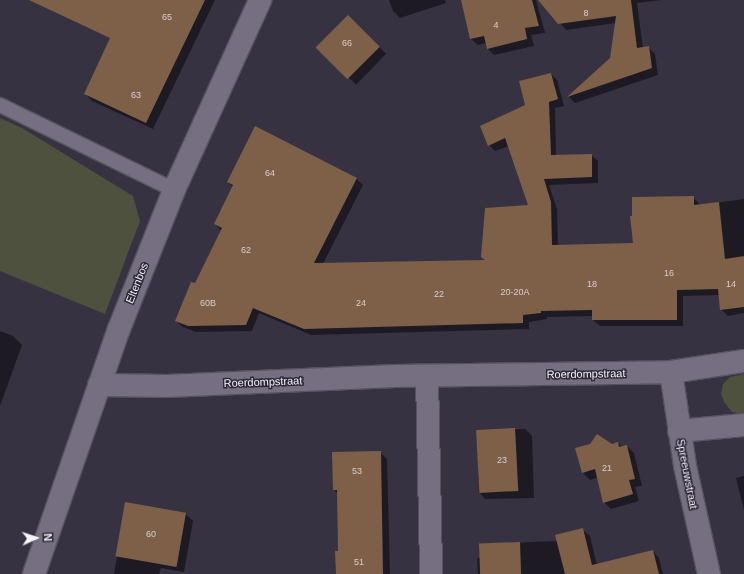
<!DOCTYPE html>
<html>
<head>
<meta charset="utf-8">
<style>
	body { margin:0 }
	#map { position:relative; width:744px; height:574px; overflow:hidden; background:#373242; font-family:Helvetica,sans-serif }
	div>[style] { position:absolute }
	.green>* { inset:0; background:#4d513d }
	.shadow>* { inset:0; background:#0007; transform-origin:0 0 }
	.building>* { inset:0; background:#7e6048; transform-origin:0 0 }
	.roads { filter:drop-shadow(1px 0 #56525f) drop-shadow(-1px 0 #56525f) drop-shadow(0 1px #56525f) drop-shadow(0 -1px #56525f) }
	.service>* { height:14px; margin:-7px; padding:0 7px; transform-origin:7px; border-radius:7px; background:#756f81 }
	.minor>* { height:22px; margin:-11px; padding:0 11px; transform-origin:11px; border-radius:11px; background:#756f81 }
	span { translate:-50% -50%; white-space:nowrap; text-align:center; line-height:1.15; -webkit-text-stroke:3px #2d2837; paint-order:stroke }
	.number-label { font-size:9px; color:#d8ced0 }
	.number-label span { -webkit-text-stroke-width:0 }
	.street-label { font-size:11px; color:#f6f3fd }
	.north { position:absolute; left:16px; top:518px; width:40px; height:40px; -webkit-text-stroke:3px #2d2837; paint-order:stroke; rotate:87deg; font-size:11px; font-weight:700; line-height:16px; text-align:center; color:#f6f3fd }
	.north::after { content:''; display:block; margin:auto; width:14px; height:18px; background:#f6f3fd; clip-path:polygon(50% 0,100% 100%,50% 72%,0 100%) }
</style>
</head>
<body>
<div id="map">
	<div class="green">
		<div style="clip-path:polygon(0 118px,22px 128px,133px 196px,140px 221px,105px 314px,0 271px)"></div>
		<div style="clip-path:polygon(744px 374px,744px 414px,732px 412px,724px 402px,721px 394px,723px 384px,730px 377px)"></div>
	</div>
	<div class="shadow">
		<div style="clip-path:polygon(130px 0,215px 0,153px 129px,92px 101px,85px 94px)"></div>
		<div style="clip-path:polygon(389px 0,445px 0,446px 3px,400px 18px,393px 11px)"></div>
		<div style="clip-path:polygon(462px 0,536px 0,545px 33px,531px 35px,534px 46px,494px 55px,487px 48px,486px 43px,478px 45px,471px 39px)"></div>
		<div style="clip-path:polygon(540px 0,662px 0,637px 3px,643px 48px,648px 47px,655px 54px,658px 75px,575px 103px,569px 97px,611px 59px,616px 23px,566px 30px)"></div>
		<div style="left:348px;top:17px;width:53px;height:43px;rotate:44deg"></div>
		<div style="clip-path:polygon(551px 74px,557px 80px,564px 106px,555px 108px,556px 156px,591px 155px,598px 161px,598px 183px,549px 185px,557px 209px,558px 245px,634px 244px,693px 197px,700px 205px,744px 199px,744px 313px,728px 316px,721px 309px,720px 295px,683px 296px,683px 326px,600px 326px,593px 320px,593px 316px,547px 317px,547px 319px,529px 322px,529px 329px,311px 335px,259px 313px,252px 331px,196px 332px,183px 327px,176px 321px,222px 231px,215px 224px,233px 187px,228px 182px,255px 127px,357px 179px,363px 185px,323px 264px,487px 261px,529px 206px,509px 146px,495px 151px,489px 145px,526px 106px)"></div>
		<div style="clip-path:polygon(0 331px,13px 336px,22px 345px,0 406px)"></div>
		<div style="clip-path:polygon(525px 429px,532px 436px,534px 498px,485px 499px,479px 492px,477px 430px)"></div>
		<div style="clip-path:polygon(618px 443px,622px 447px,627px 446px,634px 453px,642px 486px,635px 487px,639px 501px,611px 509px,604px 502px,598px 477px,590px 480px,583px 473px,576px 449px)"></div>
		<div style="clip-path:polygon(380px 452px,387px 459px,390px 574px,337px 574px,339px 552px,338px 494px,334px 490px)"></div>
		<div style="clip-path:polygon(744px 476px,744px 510px,736px 478px)"></div>
		<div style="clip-path:polygon(126px 503px,186px 514px,193px 521px,184px 572px,161px 568px,159px 574px,114px 574px)"></div>
		<div style="clip-path:polygon(583px 530px,590px 536px,599px 574px,478px 574px,477px 558px,481px 558px,480px 544px,558px 541px)"></div>
		<div style="clip-path:polygon(653px 551px,659px 558px,663px 574px,614px 574px)"></div>
	</div>
	<div class="building">
		<div style="clip-path:polygon(29px 0,205px 0,146px 123px,84px 94px,110px 38px)"></div>
		<div style="clip-path:polygon(461px 0,532px 0,539px 26px,525px 28px,527px 39px,487px 49px,484px 36px,470px 39px)"></div>
		<div style="clip-path:polygon(538px 0,631px 0,637px 48px,649px 46px,652px 68px,567px 97px,610px 58px,616px 16px,558px 24px)"></div>
		<div style="left:348px;top:15px;width:45px;height:46px;rotate:45deg"></div>
		<div style="clip-path:polygon(551px 73px,558px 99px,549px 102px,551px 155px,592px 154px,592px 177px,544px 179px,551px 202px,552px 245px,633px 243px,630px 216px,632px 216px,632px 197px,694px 196px,694px 205px,719px 202px,725px 259px,744px 256px,744px 307px,720px 310px,718px 289px,677px 290px,677px 320px,592px 320px,592px 310px,541px 311px,541px 313px,523px 315px,523px 323px,304px 329px,253px 308px,246px 325px,188px 326px,175px 321px,191px 282px,195px 283px,222px 228px,214px 224px,233px 185px,227px 182px,255px 126px,357px 178px,314px 263px,485px 260px,481px 257px,485px 208px,528px 205px,505px 138px,488px 146px,480px 126px,525px 105px,519px 81px)"></div>
		<div style="left:515px;top:428px;width:63px;height:39px;rotate:87deg"></div>
		<div style="clip-path:polygon(597px 434px,612px 444px,618px 442px,619px 447px,627px 445px,635px 479px,629px 480px,633px 494px,603px 503px,595px 469px,582px 473px,575px 448px,590px 444px)"></div>
		<div style="clip-path:polygon(381px 451px,383px 574px,336px 574px,335px 551px,338px 551px,337px 490px,333px 490px,332px 452px)"></div>
		<div style="left:125px;top:502px;width:62px;height:55px;rotate:10deg"></div>
		<div style="clip-path:polygon(583px 528px,592px 565px,653px 550px,659px 574px,565px 574px,555px 535px)"></div>
		<div style="left:520px;top:542px;width:32px;height:41px;rotate:88deg"></div>
	</div>
	<div class="roads">
		<div class="service">
			<div style="left:0;top:105px;width:194px;rotate:26deg"></div>
		</div>
		<div class="minor">
			<div style="left:671px;top:372px;width:95px;rotate:81.5deg"></div>
			<div style="left:685px;top:466px;width:111px;rotate:77.5deg"></div>
			<div style="left:427px;top:376px;width:198px;rotate:88.8deg"></div>
			<div style="left:99px;top:385px;width:68px;rotate:0.8deg"></div>
			<div style="left:167px;top:386px;width:228px;rotate:-2.5deg"></div>
			<div style="left:395px;top:376px;width:276px;rotate:-0.8deg"></div>
			<div style="left:671px;top:372px;width:74px;rotate:-8.6deg"></div>
			<div style="left:679px;top:431px;width:65px;rotate:-5.3deg"></div>
			<div style="left:34px;top:574px;width:259px;rotate:-70.9deg"></div>
			<div style="left:119px;top:329px;width:149px;rotate:-68.4deg"></div>
			<div style="left:174px;top:190px;width:209px;rotate:-65.6deg"></div>
		</div>
	</div>
	<div class="number-label">
		<span style="left:586px;top:13px">8</span>
		<span style="left:167px;top:17px">65</span>
		<span style="left:496px;top:25px">4</span>
		<span style="left:347px;top:43px">66</span>
		<span style="left:136px;top:95px">63</span>
		<span style="left:270px;top:173px">64</span>
		<span style="left:246px;top:250px">62</span>
		<span style="left:669px;top:273px">16</span>
		<span style="left:592px;top:284px">18</span>
		<span style="left:731px;top:284px">14</span>
		<span style="left:515px;top:292px">20-20A</span>
		<span style="left:439px;top:294px">22</span>
		<span style="left:208px;top:303px">60B</span>
		<span style="left:361px;top:303px">24</span>
		<span style="left:502px;top:460px">23</span>
		<span style="left:607px;top:468px">21</span>
		<span style="left:357px;top:471px">53</span>
		<span style="left:151px;top:534px">60</span>
		<span style="left:359px;top:562px">51</span>
	</div>
	<div class="street-label">
		<span style="left:137px;top:283px;rotate:-68deg">Eltenbos</span>
		<span style="left:586px;top:374px;rotate:-1deg">Roerdompstraat</span>
		<span style="left:263px;top:382px;rotate:-2deg">Roerdompstraat</span>
		<span style="left:687px;top:474px;rotate:79deg">Spreeuwstraat</span>
	</div>
	<div class="north">N</div>
</div>
</body>
</html>
